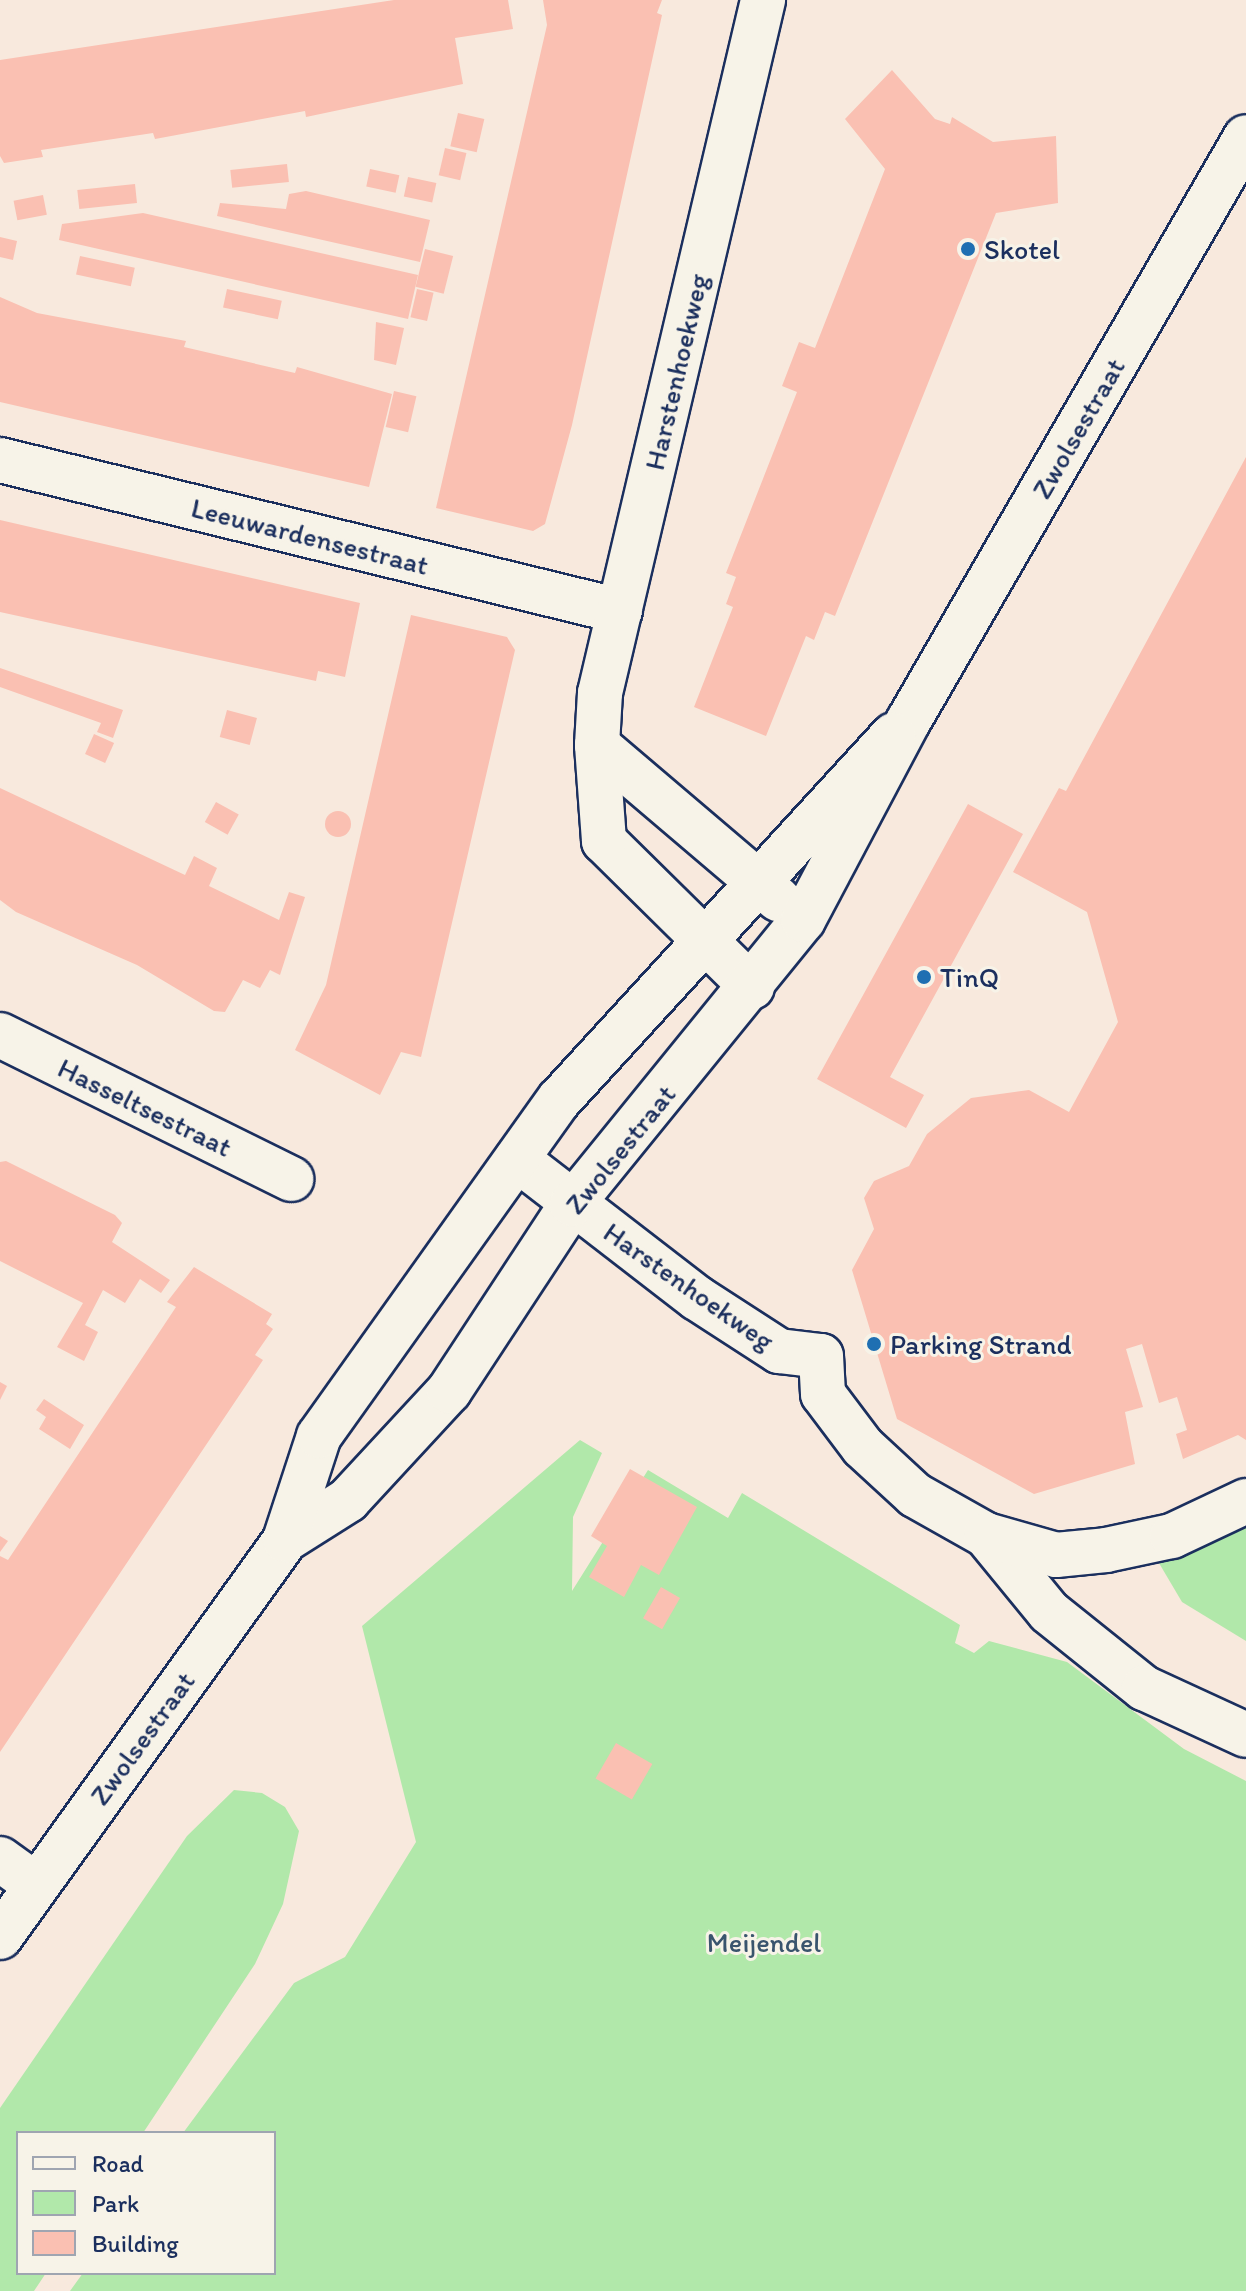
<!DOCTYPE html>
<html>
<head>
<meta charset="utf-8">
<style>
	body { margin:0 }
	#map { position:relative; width:1246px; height:2291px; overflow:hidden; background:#f8e9dd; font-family:Itim,sans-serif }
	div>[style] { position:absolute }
	.green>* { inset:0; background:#b1e8aa }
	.building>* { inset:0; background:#fac0b2; transform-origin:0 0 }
	.round { border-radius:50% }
	.roads { filter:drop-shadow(2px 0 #1b2f5e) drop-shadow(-2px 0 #1b2f5e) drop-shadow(0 2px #1b2f5e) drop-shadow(0 -2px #1b2f5e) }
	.street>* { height:44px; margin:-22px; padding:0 22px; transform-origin:22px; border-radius:22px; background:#f7f3e8 }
	.secondary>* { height:44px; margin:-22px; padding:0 22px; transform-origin:22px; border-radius:22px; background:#f7f3e8 }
	.dots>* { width:22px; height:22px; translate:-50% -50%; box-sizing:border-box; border:4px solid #f7f3e8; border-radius:50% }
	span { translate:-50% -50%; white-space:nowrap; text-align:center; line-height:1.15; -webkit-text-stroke:6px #f7f3e8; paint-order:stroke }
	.poi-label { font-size:28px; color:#1b2f5e }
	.left { translate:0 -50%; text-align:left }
	.street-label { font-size:28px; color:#1b2f5e }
	.park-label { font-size:28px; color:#39546d }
	.legend { position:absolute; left:16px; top:2131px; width:260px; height:144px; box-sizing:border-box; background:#f7f3e8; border:2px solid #9fa5b1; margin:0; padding:10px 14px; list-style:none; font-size:24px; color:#1b2f5e }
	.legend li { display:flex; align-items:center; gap:16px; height:40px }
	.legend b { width:40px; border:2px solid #9fa5b1 }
</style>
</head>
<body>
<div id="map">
	<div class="green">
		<div style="clip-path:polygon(580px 1440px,602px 1453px,573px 1517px,572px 1591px,648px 1470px,728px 1518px,742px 1493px,960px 1625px,955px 1643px,974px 1653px,989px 1641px,1067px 1662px,1184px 1749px,1246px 1781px,1246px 2291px,70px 2291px,83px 2273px,274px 2273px,274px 2133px,183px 2133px,294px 1983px,345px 1957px,416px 1842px,362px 1626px)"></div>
		<div style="clip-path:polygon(1246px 1519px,1246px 1641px,1182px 1602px,1156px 1558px)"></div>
		<div style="clip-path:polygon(234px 1790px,262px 1793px,285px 1807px,299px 1831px,283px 1904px,255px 1964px,143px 2133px,18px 2133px,18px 2273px,46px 2273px,34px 2291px,0 2291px,0 2108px,187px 1836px)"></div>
	</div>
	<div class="building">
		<div style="clip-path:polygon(394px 0,508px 0,513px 29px,455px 38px,463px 84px,306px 117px,305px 111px,155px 139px,153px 133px,41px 150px,43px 157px,4px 163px,0 156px,0 60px)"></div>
		<div style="clip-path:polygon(543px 0,662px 0,657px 13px,662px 15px,572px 425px,545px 524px,533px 531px,436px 508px,547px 25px)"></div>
		<div style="clip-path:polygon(892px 70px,935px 119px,950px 124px,952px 117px,993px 142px,1056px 136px,1058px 203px,996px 213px,835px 616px,825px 612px,814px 640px,806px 636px,766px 736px,694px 707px,733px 607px,726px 604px,736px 577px,726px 573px,797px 392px,782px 386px,799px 342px,815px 348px,885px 169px,845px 119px)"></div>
		<div style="left:458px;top:113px;width:27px;height:34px;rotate:13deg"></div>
		<div style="left:445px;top:148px;width:22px;height:28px;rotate:13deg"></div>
		<div style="left:287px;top:164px;width:18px;height:57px;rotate:84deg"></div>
		<div style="left:370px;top:169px;width:30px;height:18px;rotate:12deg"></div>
		<div style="left:408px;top:177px;width:29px;height:20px;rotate:12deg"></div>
		<div style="left:135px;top:184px;width:19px;height:58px;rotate:84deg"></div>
		<div style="clip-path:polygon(306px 191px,430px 220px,420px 262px,217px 216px,220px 203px,286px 209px,289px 194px)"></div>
		<div style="left:43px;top:195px;width:20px;height:30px;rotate:79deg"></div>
		<div style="clip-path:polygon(143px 213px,418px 275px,408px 319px,59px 240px,62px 224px)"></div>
		<div style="clip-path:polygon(0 237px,17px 241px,13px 260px,0 257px)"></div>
		<div style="left:425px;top:249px;width:29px;height:39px;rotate:14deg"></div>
		<div style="left:80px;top:256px;width:56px;height:19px;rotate:12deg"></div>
		<div style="left:227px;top:289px;width:56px;height:19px;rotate:12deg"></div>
		<div style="left:417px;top:289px;width:17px;height:29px;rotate:13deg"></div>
		<div style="clip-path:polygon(0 297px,37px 313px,186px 341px,184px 347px,295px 373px,297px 367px,392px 394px,369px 487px,0 402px)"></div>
		<div style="clip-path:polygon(376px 322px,404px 328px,396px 365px,374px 360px)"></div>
		<div style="left:394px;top:391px;width:23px;height:37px;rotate:13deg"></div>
		<div style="clip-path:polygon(1246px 457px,1246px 1440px,1238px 1435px,1183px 1459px,1176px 1434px,1187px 1430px,1177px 1397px,1159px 1403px,1142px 1344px,1126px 1349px,1143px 1407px,1125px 1412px,1135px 1464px,1034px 1494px,897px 1419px,852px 1270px,874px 1229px,864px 1198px,874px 1181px,909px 1166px,927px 1134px,971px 1098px,1029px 1090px,1069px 1112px,1118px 1022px,1087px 912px,1013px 872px,1059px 788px,1066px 791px)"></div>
		<div style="clip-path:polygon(0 520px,360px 603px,345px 677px,318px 671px,316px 681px,0 612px)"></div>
		<div style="clip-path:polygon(411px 615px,507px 637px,515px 650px,421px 1057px,401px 1052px,380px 1095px,295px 1050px,326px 985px)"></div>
		<div style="clip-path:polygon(0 668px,123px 710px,113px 738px,97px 732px,101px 723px,0 687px)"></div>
		<div style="left:227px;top:710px;width:31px;height:28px;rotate:15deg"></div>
		<div style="left:94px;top:734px;width:22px;height:22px;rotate:24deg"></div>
		<div style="clip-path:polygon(0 788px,185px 875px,194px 856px,217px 868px,209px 886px,279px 920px,289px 892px,305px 897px,280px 975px,270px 970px,260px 988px,243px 980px,225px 1012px,214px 1011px,137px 965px,16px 912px,0 900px)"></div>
		<div style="left:216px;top:802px;width:26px;height:23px;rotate:29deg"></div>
		<div style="clip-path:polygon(968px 804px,1023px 834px,890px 1077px,924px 1095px,906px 1128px,817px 1079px)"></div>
		<div class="round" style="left:325px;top:811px;width:26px;height:26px"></div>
		<div style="clip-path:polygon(6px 1161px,115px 1215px,122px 1223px,112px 1242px,170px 1280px,161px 1293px,140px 1279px,125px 1303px,103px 1290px,85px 1325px,98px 1332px,84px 1361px,57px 1347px,83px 1303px,0 1261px,0 1162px)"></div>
		<div style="clip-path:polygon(194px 1267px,272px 1314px,266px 1324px,273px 1329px,255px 1355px,263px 1360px,0 1752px,0 1556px,8px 1560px,176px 1307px,167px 1302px)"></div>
		<div style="clip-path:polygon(0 1382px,7px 1386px,0 1400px)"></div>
		<div style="clip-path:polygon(44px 1399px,84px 1425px,70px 1449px,39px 1429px,46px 1417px,36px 1410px)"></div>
		<div style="clip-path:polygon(630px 1469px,697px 1507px,659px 1575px,641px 1565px,624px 1597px,589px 1577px,607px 1546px,591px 1536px)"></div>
		<div style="clip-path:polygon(0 1536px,8px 1541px,0 1552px)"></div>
		<div style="left:661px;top:1587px;width:22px;height:36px;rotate:30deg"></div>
		<div style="left:616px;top:1743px;width:42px;height:41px;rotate:30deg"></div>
	</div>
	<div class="roads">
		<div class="street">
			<div style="left:0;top:460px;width:638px;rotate:13.69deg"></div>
			<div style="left:0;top:1035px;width:325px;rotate:26.3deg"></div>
			<div style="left:517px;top:1159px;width:227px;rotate:37.7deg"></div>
			<div style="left:697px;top:1298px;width:98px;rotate:32.9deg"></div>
			<div style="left:779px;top:1351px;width:42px;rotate:6.8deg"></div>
			<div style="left:821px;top:1356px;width:38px;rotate:87deg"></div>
			<div style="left:823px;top:1394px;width:66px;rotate:53deg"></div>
			<div style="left:863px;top:1447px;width:71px;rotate:42.7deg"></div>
			<div style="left:915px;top:1495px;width:81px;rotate:29.4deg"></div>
			<div style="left:986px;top:1535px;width:99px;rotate:50.7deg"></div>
			<div style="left:1049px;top:1612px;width:122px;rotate:38.7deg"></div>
			<div style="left:1144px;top:1688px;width:112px;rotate:24.7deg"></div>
			<div style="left:986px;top:1535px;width:73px;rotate:15.9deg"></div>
			<div style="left:1056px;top:1555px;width:50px;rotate:-5.7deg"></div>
			<div style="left:1106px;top:1550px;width:67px;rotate:-12deg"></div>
			<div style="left:1172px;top:1536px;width:82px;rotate:-25.3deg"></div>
			<div style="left:0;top:1859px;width:44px;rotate:35.8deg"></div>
		</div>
		<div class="secondary">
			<div style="left:597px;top:745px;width:238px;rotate:40.4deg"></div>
			<div style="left:752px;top:987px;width:208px;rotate:-135.4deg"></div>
			<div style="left:604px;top:841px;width:96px;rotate:-94.2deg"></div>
			<div style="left:597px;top:745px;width:52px;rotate:-86.7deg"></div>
			<div style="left:600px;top:693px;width:712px;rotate:-76.76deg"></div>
			<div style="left:285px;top:1540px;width:75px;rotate:-32.4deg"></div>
			<div style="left:348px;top:1500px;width:149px;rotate:-47.2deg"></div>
			<div style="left:449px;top:1391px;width:224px;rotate:-56.7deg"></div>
			<div style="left:572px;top:1204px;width:366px;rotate:-50.9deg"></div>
			<div style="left:803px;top:920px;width:226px;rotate:-62.1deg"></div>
			<div style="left:909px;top:720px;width:673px;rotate:-59.97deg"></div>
			<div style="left:0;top:1937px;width:489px;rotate:-54.3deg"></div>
			<div style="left:285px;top:1540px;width:109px;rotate:-71.9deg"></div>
			<div style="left:319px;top:1436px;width:413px;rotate:-54.5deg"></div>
			<div style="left:559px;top:1100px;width:495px;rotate:-47.5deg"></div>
		</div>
	</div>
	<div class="dots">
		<div style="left:968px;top:249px;background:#1f6fb2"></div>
		<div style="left:924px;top:977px;background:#1f6fb2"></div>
		<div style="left:874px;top:1344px;background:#1f6fb2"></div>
	</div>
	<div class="poi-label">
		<span class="left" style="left:984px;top:249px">Skotel</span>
		<span class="left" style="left:940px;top:977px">TinQ</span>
		<span class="left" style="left:890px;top:1344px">Parking Strand</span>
	</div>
	<div class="street-label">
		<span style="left:676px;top:372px;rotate:-77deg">Harstenhoekweg</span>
		<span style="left:1078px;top:428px;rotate:-60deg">Zwolsestraat</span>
		<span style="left:310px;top:536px;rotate:14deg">Leeuwardensestraat</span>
		<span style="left:145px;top:1107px;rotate:26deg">Hasseltsestraat</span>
		<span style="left:620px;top:1149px;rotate:-51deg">Zwolsestraat</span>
		<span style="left:689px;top:1286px;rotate:35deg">Harstenhoekweg</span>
		<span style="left:142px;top:1738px;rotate:-54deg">Zwolsestraat</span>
	</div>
	<div class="park-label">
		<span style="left:764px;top:1942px">Meijendel</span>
	</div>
	<ul class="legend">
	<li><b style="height:10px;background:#f7f3e8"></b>Road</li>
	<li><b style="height:22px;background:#b1e8aa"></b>Park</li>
	<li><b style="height:22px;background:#fac0b2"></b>Building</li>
	</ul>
</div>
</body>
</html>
